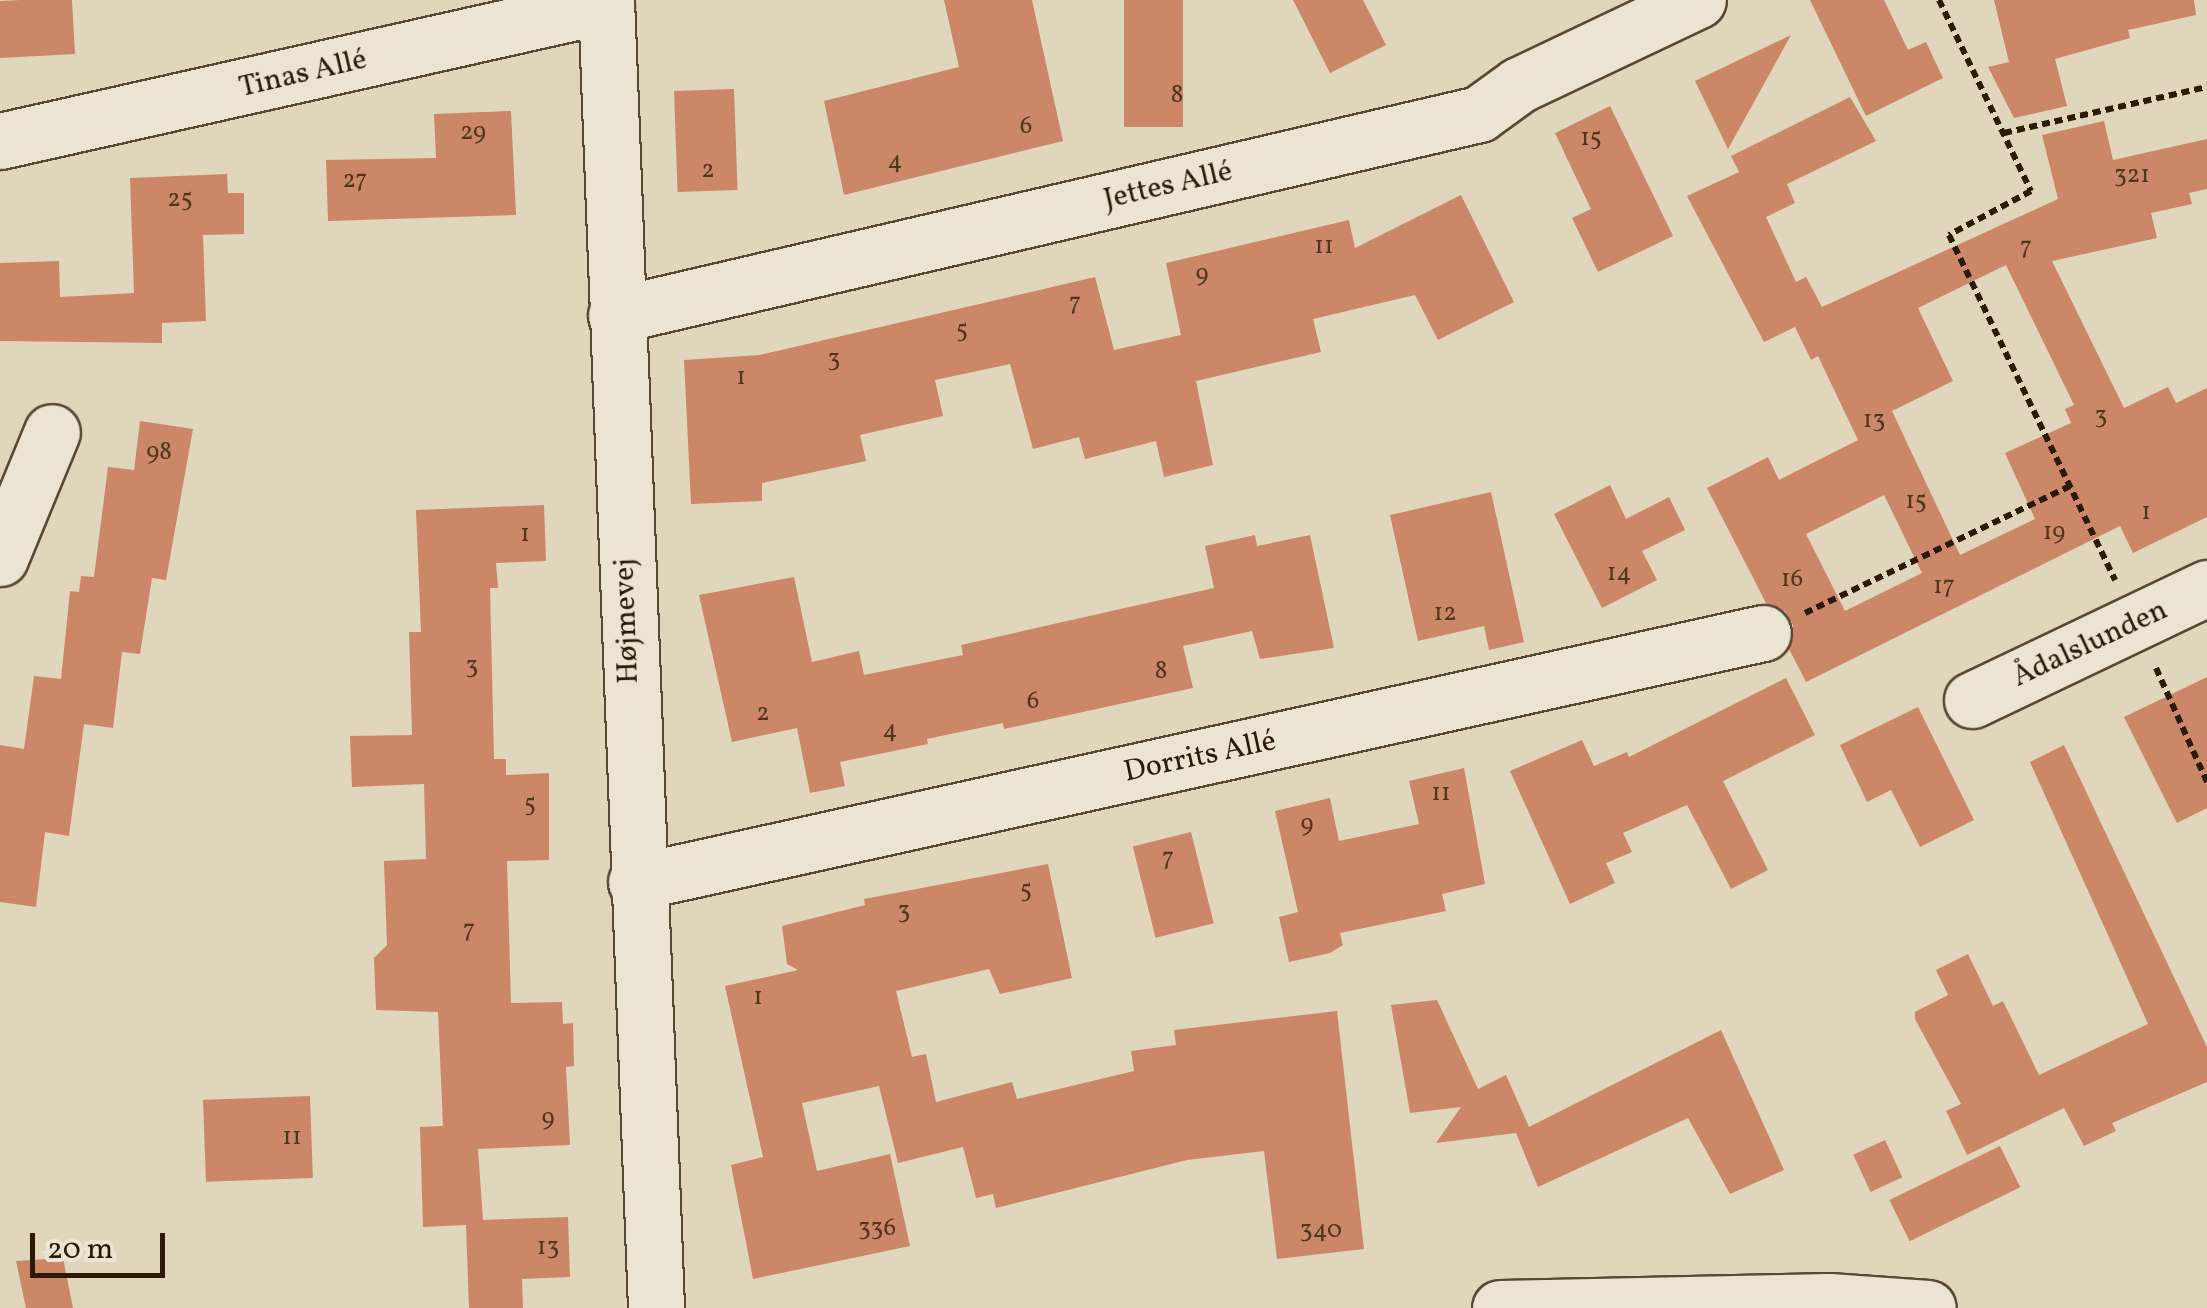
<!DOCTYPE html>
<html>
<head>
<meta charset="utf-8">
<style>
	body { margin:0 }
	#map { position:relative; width:2207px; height:1308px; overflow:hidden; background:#e0d6bc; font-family:Vollkorn,serif }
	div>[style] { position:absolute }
	.building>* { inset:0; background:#cb8767; transform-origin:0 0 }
	.path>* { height:6px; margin-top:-3px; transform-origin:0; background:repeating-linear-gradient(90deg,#2a1a07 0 8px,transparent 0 13px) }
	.roads { filter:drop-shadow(2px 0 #584934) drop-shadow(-2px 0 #584934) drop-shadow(0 2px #584934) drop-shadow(0 -2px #584934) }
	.minor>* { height:55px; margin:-27.5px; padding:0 27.5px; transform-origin:27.5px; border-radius:27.5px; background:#ebe4d3 }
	span { translate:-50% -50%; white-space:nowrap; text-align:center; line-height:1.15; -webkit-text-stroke:10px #ebe4d3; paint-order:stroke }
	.number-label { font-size:25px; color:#52351f }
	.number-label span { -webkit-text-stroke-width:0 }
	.street-label { font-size:30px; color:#2a1a07 }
	.scale { position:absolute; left:30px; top:1233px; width:135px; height:45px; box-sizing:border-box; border:5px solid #2a1a07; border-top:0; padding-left:12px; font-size:30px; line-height:35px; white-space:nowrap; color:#2a1a07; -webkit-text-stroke:8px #ebe4d3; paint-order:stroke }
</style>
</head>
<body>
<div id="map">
	<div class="building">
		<div style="clip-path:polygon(21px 0,72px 0,75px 54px,0 58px,0 1px)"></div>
		<div style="clip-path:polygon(944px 0,1032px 0,1063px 141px,844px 195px,824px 101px,959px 67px)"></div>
		<div style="left:1124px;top:0;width:59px;height:127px"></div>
		<div style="clip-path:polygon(1293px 0,1363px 0,1386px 45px,1330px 73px)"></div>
		<div style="clip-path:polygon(1810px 0,1884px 0,1908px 50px,1926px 42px,1943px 78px,1866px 116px)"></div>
		<div style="clip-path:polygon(1994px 0,2194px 0,2196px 15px,2128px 30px,2130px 38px,2055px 59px,2067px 106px,2014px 118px,1988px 67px,2009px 62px)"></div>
		<div style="clip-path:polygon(1791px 35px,1728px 149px,1695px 81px)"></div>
		<div style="left:734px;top:89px;width:101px;height:60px;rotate:88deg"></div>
		<div style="clip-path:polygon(evenodd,1850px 97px,1876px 141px,1787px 184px,1795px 203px,1766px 217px,1796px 282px,1806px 277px,1822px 307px,2058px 199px,2042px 135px,2104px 121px,2113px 160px,2207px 139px,2207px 189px,2189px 193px,2192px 204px,2151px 213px,2157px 238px,2052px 261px,2124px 408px,2168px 387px,2176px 403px,2207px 388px,2207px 517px,2133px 553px,2120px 526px,1806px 682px,1789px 649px,1793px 625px,1785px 611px,1766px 603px,1707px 488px,1768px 457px,1779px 480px,1858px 440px,1818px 356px,1811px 360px,1795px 327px,1764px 342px,1687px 196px,1739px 172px,1731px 156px,1850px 97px,2006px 265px,2074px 405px,2065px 409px,2071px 423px,2005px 453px,2035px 519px,1960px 555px,1892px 411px,1953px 381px,1918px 308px,2006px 265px,1850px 97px,1884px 495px,1922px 573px,1845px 611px,1806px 534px,1884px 495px)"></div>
		<div style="clip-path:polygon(1610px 106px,1673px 236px,1598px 272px,1572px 218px,1591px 209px,1555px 133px)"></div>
		<div style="clip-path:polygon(511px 111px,516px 215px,328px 221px,326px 160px,436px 158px,434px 114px)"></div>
		<div style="clip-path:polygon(227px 174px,228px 193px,244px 193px,244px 234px,203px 235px,206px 321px,162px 323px,162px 343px,0 341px,0 263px,59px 261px,60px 297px,134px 293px,130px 178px)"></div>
		<div style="clip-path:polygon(1461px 195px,1514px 302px,1438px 340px,1415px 295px,1313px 319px,1321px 352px,1196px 381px,1213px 465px,1164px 477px,1156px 441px,1085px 459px,1079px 437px,1033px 449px,1010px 364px,935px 380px,943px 416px,860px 435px,866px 461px,762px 483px,762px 501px,691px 504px,684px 360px,760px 355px,1095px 277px,1114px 350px,1181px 335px,1166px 263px,1349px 220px,1355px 248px)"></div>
		<div style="clip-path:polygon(140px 421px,193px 429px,166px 580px,152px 578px,140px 654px,122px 652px,113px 728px,84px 724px,69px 836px,45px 832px,36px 907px,0 902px,0 745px,24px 749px,34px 676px,61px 679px,70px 591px,79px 592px,81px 576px,94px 577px,108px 467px,134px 470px)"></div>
		<div style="clip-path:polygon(1610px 485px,1626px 519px,1669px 497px,1685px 530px,1642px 551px,1657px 580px,1602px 608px,1554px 514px)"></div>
		<div style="clip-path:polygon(1491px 492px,1524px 642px,1489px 650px,1484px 626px,1418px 641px,1390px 515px)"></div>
		<div style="clip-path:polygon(544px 505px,546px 561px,496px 563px,498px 588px,490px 588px,494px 759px,506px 759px,506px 775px,549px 773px,549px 860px,507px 861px,511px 1003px,562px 1002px,563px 1024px,573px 1023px,574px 1066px,566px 1067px,570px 1145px,478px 1149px,483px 1220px,568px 1217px,570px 1277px,522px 1279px,523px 1308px,469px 1308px,466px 1225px,423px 1227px,420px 1127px,443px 1126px,438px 1012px,376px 1010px,374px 958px,387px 945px,384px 861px,426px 859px,424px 784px,352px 787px,350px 736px,412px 735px,409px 632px,421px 632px,416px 510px)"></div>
		<div style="clip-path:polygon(1255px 535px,1257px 546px,1310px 535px,1334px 648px,1260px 659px,1252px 631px,1183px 646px,1193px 688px,1004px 729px,1003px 723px,927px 739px,928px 744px,840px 762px,845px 786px,810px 793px,797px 728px,732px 742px,699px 595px,794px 577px,812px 662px,859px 651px,864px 675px,963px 655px,961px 645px,1214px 588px,1205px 546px)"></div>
		<div style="clip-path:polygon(2207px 677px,2207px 808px,2177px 823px,2124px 717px)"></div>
		<div style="clip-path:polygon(1786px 678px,1815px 735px,1723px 781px,1768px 870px,1731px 889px,1687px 805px,1623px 833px,1632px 852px,1606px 863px,1615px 883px,1570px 904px,1510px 771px,1582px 740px,1594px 766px,1627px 752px,1629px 757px)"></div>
		<div style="clip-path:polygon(1918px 707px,1974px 820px,1920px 847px,1891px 790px,1867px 802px,1840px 745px)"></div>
		<div style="clip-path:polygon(2064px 745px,2207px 1047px,2207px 1082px,2112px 1123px,2116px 1131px,2084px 1146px,2064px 1108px,1967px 1155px,1946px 1111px,1961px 1104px,1915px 1019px,1915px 1012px,1948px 995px,1936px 970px,1968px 954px,1993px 1006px,2003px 1001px,2039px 1075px,2148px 1024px,2030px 762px)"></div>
		<div style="clip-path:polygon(1464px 768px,1485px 884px,1442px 894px,1446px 911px,1340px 933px,1343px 945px,1330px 953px,1289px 962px,1279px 917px,1298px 912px,1275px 811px,1330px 798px,1339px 841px,1419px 824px,1409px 781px)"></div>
		<div style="left:1191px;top:832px;width:94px;height:60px;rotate:76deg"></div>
		<div style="clip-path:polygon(1048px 864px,1072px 978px,1000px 994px,989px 969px,896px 991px,912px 1057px,926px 1054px,936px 1102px,1012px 1082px,1017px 1099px,1134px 1071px,1131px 1051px,1176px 1045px,1174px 1030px,1337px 1011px,1364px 1249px,1277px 1259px,1264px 1151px,1187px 1160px,996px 1208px,993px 1194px,976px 1198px,963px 1147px,898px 1163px,879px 1086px,802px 1103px,817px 1171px,890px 1154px,910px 1246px,753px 1279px,731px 1165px,763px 1157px,725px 986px,798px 970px,787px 964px,782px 926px,865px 905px,864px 899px)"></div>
		<div style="clip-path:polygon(1437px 1000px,1478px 1089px,1506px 1075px,1529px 1127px,1721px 1030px,1784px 1170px,1730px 1194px,1688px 1118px,1538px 1187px,1516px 1133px,1436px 1143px,1461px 1107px,1410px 1113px,1391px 1005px)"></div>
		<div style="left:310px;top:1096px;width:82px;height:107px;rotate:88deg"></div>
		<div style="left:1885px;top:1140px;width:41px;height:35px;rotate:65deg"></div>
		<div style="left:2000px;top:1146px;width:46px;height:123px;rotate:64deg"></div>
		<div style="clip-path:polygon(63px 1258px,73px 1308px,26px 1308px,16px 1261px)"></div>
	</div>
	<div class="path">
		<div style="left:1939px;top:0;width:212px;rotate:64.3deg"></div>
		<div style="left:2031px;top:191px;width:93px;rotate:151.8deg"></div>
		<div style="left:1949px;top:235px;width:383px;rotate:64.3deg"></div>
		<div style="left:2004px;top:133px;width:208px;rotate:-12.8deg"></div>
		<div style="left:1805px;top:613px;width:294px;rotate:-25.6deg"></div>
		<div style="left:2156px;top:668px;width:125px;rotate:65.9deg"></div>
	</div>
	<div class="roads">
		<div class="minor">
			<div style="left:606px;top:0;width:1309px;rotate:87.81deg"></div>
			<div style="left:0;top:141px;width:621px;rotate:-12.65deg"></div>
			<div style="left:616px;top:315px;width:886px;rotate:-13.11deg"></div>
			<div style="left:1479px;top:114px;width:49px;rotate:-35.9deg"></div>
			<div style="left:1519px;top:85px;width:198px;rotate:-25.4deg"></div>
			<div style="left:0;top:558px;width:136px;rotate:-67.6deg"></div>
			<div style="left:1972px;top:700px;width:260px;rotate:-25.5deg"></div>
			<div style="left:636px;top:882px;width:1154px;rotate:-12.46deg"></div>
			<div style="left:1500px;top:1308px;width:329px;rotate:-1.2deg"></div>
			<div style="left:1829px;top:1301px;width:99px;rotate:4deg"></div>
		</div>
	</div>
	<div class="number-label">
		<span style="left:1177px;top:96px">8</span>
		<span style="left:1026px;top:127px">6</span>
		<span style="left:473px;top:133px">29</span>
		<span style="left:1591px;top:139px">15</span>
		<span style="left:895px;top:162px">4</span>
		<span style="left:708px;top:171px">2</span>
		<span style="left:2132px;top:176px">321</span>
		<span style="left:355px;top:181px">27</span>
		<span style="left:180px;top:200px">25</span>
		<span style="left:1324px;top:247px">11</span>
		<span style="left:2026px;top:248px">7</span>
		<span style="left:1202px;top:275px">9</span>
		<span style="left:1075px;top:304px">7</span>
		<span style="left:962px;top:331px">5</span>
		<span style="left:834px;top:360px">3</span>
		<span style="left:741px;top:378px">1</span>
		<span style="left:2101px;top:417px">3</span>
		<span style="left:1874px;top:421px">13</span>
		<span style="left:159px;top:453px">98</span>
		<span style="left:1916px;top:502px">15</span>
		<span style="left:2146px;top:513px">1</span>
		<span style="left:2054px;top:533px">19</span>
		<span style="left:525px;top:535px">1</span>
		<span style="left:1619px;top:574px">14</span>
		<span style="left:1792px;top:580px">16</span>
		<span style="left:1944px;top:587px">17</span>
		<span style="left:1445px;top:614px">12</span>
		<span style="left:472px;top:667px">3</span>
		<span style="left:1161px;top:672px">8</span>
		<span style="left:1033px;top:702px">6</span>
		<span style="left:763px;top:714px">2</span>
		<span style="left:890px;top:731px">4</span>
		<span style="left:1441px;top:794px">11</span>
		<span style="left:530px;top:805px">5</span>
		<span style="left:1307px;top:825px">9</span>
		<span style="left:1168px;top:859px">7</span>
		<span style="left:1026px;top:891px">5</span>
		<span style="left:904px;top:912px">3</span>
		<span style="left:469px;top:931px">7</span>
		<span style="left:758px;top:998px">1</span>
		<span style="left:548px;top:1119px">9</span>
		<span style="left:292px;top:1138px">11</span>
		<span style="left:877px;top:1229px">336</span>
		<span style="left:1321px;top:1231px">340</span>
		<span style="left:548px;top:1248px">13</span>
	</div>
	<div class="street-label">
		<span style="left:303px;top:74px;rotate:-13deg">Tinas Allé</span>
		<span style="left:1168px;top:186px;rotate:-13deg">Jettes Allé</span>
		<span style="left:627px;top:621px;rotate:-92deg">Højmevej</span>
		<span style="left:2090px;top:644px;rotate:-25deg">Ådalslunden</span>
		<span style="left:1200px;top:757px;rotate:-12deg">Dorrits Allé</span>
	</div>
	<div class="scale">20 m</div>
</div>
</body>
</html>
